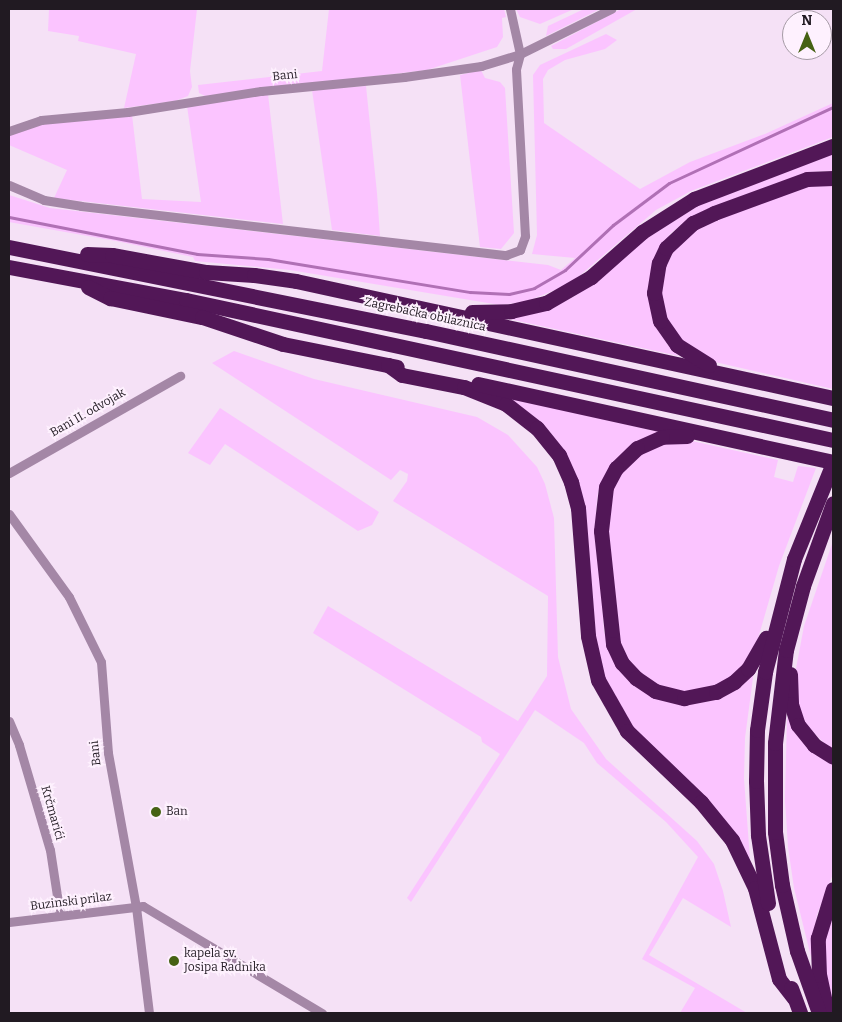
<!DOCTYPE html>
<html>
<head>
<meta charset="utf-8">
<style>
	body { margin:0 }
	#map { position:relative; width:842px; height:1022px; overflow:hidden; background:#f5e1f6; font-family:Bitter,serif }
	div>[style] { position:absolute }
	.green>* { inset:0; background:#fbc4ff }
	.stream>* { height:3px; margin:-1.5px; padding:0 1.5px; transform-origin:1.5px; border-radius:1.5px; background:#b070b5 }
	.minor>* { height:9px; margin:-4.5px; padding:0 4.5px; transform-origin:4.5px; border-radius:4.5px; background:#a487a6 }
	.motorway>* { height:15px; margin:-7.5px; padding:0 7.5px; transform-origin:7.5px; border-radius:7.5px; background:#521757 }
	.dots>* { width:14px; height:14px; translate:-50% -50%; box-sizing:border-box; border:2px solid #fef1fe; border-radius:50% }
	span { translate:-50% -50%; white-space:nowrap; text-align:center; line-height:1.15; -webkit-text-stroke:4px #fef1fe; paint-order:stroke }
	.street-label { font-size:12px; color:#211a22 }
	.poi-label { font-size:12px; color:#211a22 }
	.left { translate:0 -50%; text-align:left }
	.frame { position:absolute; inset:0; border:10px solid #211a22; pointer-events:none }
	.north { position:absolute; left:782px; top:10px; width:50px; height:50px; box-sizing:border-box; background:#fef1fe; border:1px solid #a69ba6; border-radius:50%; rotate:0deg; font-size:14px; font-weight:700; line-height:20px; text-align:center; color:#211a22 }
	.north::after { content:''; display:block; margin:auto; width:18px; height:22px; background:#466214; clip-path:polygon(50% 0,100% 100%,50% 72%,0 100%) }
</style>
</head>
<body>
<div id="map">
	<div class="green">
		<div style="clip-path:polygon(49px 9px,197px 9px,190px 71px,192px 87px,188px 96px,175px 101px,124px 108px,136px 54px,78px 41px,79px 36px,48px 31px)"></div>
		<div style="clip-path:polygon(329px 9px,504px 9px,506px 17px,502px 18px,503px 37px,497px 47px,427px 70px,205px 96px,199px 93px,198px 85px,322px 71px)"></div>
		<div style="clip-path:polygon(516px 9px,574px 9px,540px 24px,520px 17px)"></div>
		<div style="clip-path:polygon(584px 9px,600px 9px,546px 36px,548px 26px)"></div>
		<div style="clip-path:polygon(621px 9px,637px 9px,566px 49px,553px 49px,551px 46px)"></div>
		<div style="clip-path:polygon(606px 34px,617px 40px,605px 49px,565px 60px,548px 70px,543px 79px,544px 123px,640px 189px,690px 162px,765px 134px,833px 103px,833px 137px,691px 191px,656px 210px,570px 284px,525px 302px,500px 305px,290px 270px,195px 261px,193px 257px,116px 241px,9px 222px,9px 195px,50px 208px,548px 265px,561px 270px,575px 258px,532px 254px,537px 235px,533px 75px,540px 65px)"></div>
		<div style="clip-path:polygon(481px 70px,485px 78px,500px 82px,505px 88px,514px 233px,501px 249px,480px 247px,460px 75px)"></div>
		<div style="clip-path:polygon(366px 86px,377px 193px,380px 236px,332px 230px,312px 90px)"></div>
		<div style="clip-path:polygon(268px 94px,283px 224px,54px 198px,67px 170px,9px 145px,9px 135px,42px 124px,132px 115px,142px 199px,201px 202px,187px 106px)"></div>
		<div style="clip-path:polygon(833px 152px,833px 171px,810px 172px,682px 224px,670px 234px,653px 264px,667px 344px,679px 356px,505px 318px,543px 311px,575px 296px,679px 212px)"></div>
		<div style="clip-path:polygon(833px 183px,833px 389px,715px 362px,688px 348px,665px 318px,660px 296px,661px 276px,677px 245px,704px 224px,812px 184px)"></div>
		<div style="clip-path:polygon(234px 351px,314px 379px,477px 417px,508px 435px,537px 467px,545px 484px,554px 518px,558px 657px,571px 709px,606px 759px,697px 841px,714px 864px,723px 891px,731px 927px,683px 898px,649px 955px,747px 1013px,680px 1013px,695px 988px,642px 959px,698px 857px,666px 822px,597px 763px,584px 743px,535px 710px,411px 902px,407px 898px,500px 754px,482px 742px,481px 737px,313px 633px,328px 606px,518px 721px,547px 676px,548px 596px,393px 501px,407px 481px,408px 474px,400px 470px,391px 480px,212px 363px)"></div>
		<div style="clip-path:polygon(507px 397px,659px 432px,598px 492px,596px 512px,604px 631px,613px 658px,690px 704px,711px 701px,736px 688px,754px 670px,745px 738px,744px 779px,750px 859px,720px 814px,634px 730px,607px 684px,599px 664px,562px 449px,550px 432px)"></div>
		<div style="clip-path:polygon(220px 408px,379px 512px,372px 525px,358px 531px,225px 444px,210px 465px,188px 453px)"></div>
		<div style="clip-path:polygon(692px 441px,778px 460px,774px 477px,793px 482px,798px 466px,816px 468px,779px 566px,757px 642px,741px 669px,720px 684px,685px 693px,654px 684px,630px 665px,616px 635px,608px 526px,614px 483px,632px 459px,661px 443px)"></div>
		<div style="clip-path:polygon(833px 541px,833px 752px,804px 723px,797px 707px,795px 674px,804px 626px)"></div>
		<div style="clip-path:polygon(787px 717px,833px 763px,833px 874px,817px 915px,811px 957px,794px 888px,788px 847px,785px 800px)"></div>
		<div style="clip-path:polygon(833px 903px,833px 1013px,826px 993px,825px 934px)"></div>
	</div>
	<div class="stream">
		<div style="left:9px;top:217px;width:192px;rotate:11.1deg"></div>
		<div style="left:197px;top:254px;width:71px;rotate:4deg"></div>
		<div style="left:268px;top:259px;width:205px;rotate:9.3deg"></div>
		<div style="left:470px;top:292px;width:39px;rotate:3deg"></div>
		<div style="left:509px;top:294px;width:26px;rotate:-13deg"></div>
		<div style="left:534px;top:288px;width:36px;rotate:-30deg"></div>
		<div style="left:565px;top:270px;width:66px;rotate:-43.2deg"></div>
		<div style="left:613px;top:225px;width:70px;rotate:-36.9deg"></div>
		<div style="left:669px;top:183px;width:181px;rotate:-24.9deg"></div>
	</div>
	<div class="minor">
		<div style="left:510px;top:9px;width:46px;rotate:77.5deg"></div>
		<div style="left:9px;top:131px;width:34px;rotate:-19deg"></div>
		<div style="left:41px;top:120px;width:87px;rotate:-5.3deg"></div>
		<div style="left:128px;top:112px;width:135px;rotate:-9deg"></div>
		<div style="left:261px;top:91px;width:144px;rotate:-5.6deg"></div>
		<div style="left:404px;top:77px;width:78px;rotate:-8.1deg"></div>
		<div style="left:481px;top:66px;width:41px;rotate:-17.1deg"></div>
		<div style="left:520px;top:54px;width:102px;rotate:-26.3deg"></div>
		<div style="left:9px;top:185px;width:38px;rotate:23deg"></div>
		<div style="left:44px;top:200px;width:37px;rotate:9deg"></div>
		<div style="left:81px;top:206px;width:428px;rotate:6.6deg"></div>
		<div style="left:506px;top:255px;width:15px;rotate:-20deg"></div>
		<div style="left:520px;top:250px;width:15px;rotate:-70deg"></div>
		<div style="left:525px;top:236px;width:167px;rotate:-93.1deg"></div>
		<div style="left:516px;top:69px;width:16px;rotate:-75deg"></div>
		<div style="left:9px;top:473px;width:197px;rotate:-29.6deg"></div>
		<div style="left:9px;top:514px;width:102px;rotate:54.1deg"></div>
		<div style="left:69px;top:597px;width:72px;rotate:63.8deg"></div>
		<div style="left:101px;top:662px;width:91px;rotate:85.6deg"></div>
		<div style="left:108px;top:753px;width:157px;rotate:79.7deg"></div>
		<div style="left:136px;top:907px;width:107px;rotate:83deg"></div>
		<div style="left:9px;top:721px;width:26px;rotate:67deg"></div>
		<div style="left:19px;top:745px;width:109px;rotate:73.6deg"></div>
		<div style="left:50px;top:850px;width:66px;rotate:81.3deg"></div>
		<div style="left:9px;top:922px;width:135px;rotate:-6.8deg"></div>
		<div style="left:143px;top:906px;width:209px;rotate:30.9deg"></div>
	</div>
	<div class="motorway">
		<div style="left:9px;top:247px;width:425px;rotate:11.4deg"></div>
		<div style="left:426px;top:331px;width:417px;rotate:12.3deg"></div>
		<div style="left:87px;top:254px;width:25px;rotate:2deg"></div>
		<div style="left:112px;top:255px;width:96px;rotate:10.3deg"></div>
		<div style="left:206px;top:272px;width:48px;rotate:3.6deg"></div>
		<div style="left:254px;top:275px;width:42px;rotate:8.1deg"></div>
		<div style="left:296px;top:281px;width:550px;rotate:12.29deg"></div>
		<div style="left:9px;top:267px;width:180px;rotate:10.6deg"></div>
		<div style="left:186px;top:300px;width:662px;rotate:12.21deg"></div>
		<div style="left:88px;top:287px;width:25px;rotate:27deg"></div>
		<div style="left:110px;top:298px;width:94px;rotate:11.7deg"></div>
		<div style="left:202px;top:317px;width:85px;rotate:18.4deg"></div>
		<div style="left:283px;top:344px;width:116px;rotate:11.4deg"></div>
		<div style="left:472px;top:312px;width:39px;rotate:-1deg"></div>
		<div style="left:511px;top:311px;width:36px;rotate:-13deg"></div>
		<div style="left:546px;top:303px;width:52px;rotate:-30deg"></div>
		<div style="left:591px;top:277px;width:68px;rotate:-41.4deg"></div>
		<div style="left:642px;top:232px;width:62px;rotate:-32.4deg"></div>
		<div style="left:694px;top:199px;width:149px;rotate:-20.9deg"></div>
		<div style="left:388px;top:365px;width:17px;rotate:36deg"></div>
		<div style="left:402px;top:375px;width:63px;rotate:11deg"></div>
		<div style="left:464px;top:387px;width:45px;rotate:22deg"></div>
		<div style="left:506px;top:404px;width:39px;rotate:38deg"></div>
		<div style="left:537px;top:428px;width:35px;rotate:51deg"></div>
		<div style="left:559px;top:455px;width:30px;rotate:66deg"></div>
		<div style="left:571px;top:482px;width:27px;rotate:75deg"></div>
		<div style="left:578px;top:508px;width:128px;rotate:85.5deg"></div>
		<div style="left:588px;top:636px;width:45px;rotate:77.2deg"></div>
		<div style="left:598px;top:680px;width:59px;rotate:60.4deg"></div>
		<div style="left:627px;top:731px;width:103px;rotate:43.8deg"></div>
		<div style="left:701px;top:802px;width:49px;rotate:50.8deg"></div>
		<div style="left:732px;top:840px;width:53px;rotate:64.4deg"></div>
		<div style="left:755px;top:888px;width:94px;rotate:75.2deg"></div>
		<div style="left:779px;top:979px;width:24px;rotate:52deg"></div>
		<div style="left:709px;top:365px;width:38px;rotate:-148deg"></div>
		<div style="left:677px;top:345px;width:29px;rotate:-125deg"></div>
		<div style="left:660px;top:321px;width:29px;rotate:-102deg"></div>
		<div style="left:654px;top:293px;width:30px;rotate:-81deg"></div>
		<div style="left:659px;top:263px;width:17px;rotate:-65deg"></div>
		<div style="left:666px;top:248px;width:37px;rotate:-43deg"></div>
		<div style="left:693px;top:223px;width:23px;rotate:-25deg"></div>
		<div style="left:714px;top:213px;width:99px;rotate:-20.1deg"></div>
		<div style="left:807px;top:179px;width:26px;rotate:-2deg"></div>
		<div style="left:478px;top:384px;width:363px;rotate:12.4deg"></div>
		<div style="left:687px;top:436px;width:25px;rotate:178deg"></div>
		<div style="left:662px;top:437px;width:27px;rotate:156deg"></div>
		<div style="left:637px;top:448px;width:29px;rotate:136deg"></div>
		<div style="left:616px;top:468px;width:21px;rotate:118deg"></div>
		<div style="left:606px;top:487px;width:44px;rotate:96.5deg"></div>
		<div style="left:601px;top:531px;width:114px;rotate:83.9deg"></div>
		<div style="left:613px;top:644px;width:21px;rotate:65deg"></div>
		<div style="left:622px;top:663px;width:21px;rotate:47deg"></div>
		<div style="left:636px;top:678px;width:23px;rotate:34deg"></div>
		<div style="left:655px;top:691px;width:30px;rotate:14deg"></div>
		<div style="left:684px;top:698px;width:33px;rotate:-11deg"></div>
		<div style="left:716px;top:692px;width:21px;rotate:-29deg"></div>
		<div style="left:734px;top:682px;width:19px;rotate:-43deg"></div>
		<div style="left:748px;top:669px;width:36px;rotate:-60deg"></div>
		<div style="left:790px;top:674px;width:30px;rotate:88deg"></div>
		<div style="left:791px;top:704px;width:22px;rotate:72deg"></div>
		<div style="left:798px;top:725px;width:26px;rotate:51deg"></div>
		<div style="left:814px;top:745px;width:22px;rotate:32deg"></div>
		<div style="left:768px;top:903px;width:69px;rotate:-98.4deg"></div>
		<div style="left:758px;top:835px;width:54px;rotate:-92.1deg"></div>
		<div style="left:756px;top:781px;width:51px;rotate:-88.9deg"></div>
		<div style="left:757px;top:730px;width:59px;rotate:-82.1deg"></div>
		<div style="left:765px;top:672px;width:117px;rotate:-75.6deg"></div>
		<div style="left:794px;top:559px;width:104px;rotate:-67.9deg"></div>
		<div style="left:791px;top:988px;width:27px;rotate:70deg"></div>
		<div style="left:826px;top:1007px;width:33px;rotate:-102deg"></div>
		<div style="left:819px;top:975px;width:37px;rotate:-92deg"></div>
		<div style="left:818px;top:938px;width:51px;rotate:-73deg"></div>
		<div style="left:819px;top:1013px;width:66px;rotate:-109.5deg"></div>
		<div style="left:797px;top:951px;width:68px;rotate:-102.8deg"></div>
		<div style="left:782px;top:885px;width:53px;rotate:-97.5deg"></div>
		<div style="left:775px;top:832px;width:89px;rotate:-90deg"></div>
		<div style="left:775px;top:743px;width:94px;rotate:-83.3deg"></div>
		<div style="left:786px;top:650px;width:66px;rotate:-75.1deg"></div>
		<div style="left:803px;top:586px;width:88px;rotate:-70.1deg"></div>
	</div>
	<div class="dots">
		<div style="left:156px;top:812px;background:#466214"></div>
		<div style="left:174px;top:961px;background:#466214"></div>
	</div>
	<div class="street-label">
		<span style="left:285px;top:76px;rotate:-6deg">Bani</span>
		<span style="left:425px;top:315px;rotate:12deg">Zagrebačka obilaznica</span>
		<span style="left:88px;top:413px;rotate:-30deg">Bani II. odvojak</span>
		<span style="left:96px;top:753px;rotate:-97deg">Bani</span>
		<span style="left:52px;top:813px;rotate:74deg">Krčmarići</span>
		<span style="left:71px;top:902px;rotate:-7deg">Buzinski prilaz</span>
	</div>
	<div class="poi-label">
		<span class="left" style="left:166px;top:812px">Ban</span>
		<span class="left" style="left:184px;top:961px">kapela sv.<br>Josipa Radnika</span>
	</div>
	<div class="frame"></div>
	<div class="north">N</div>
</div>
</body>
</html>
